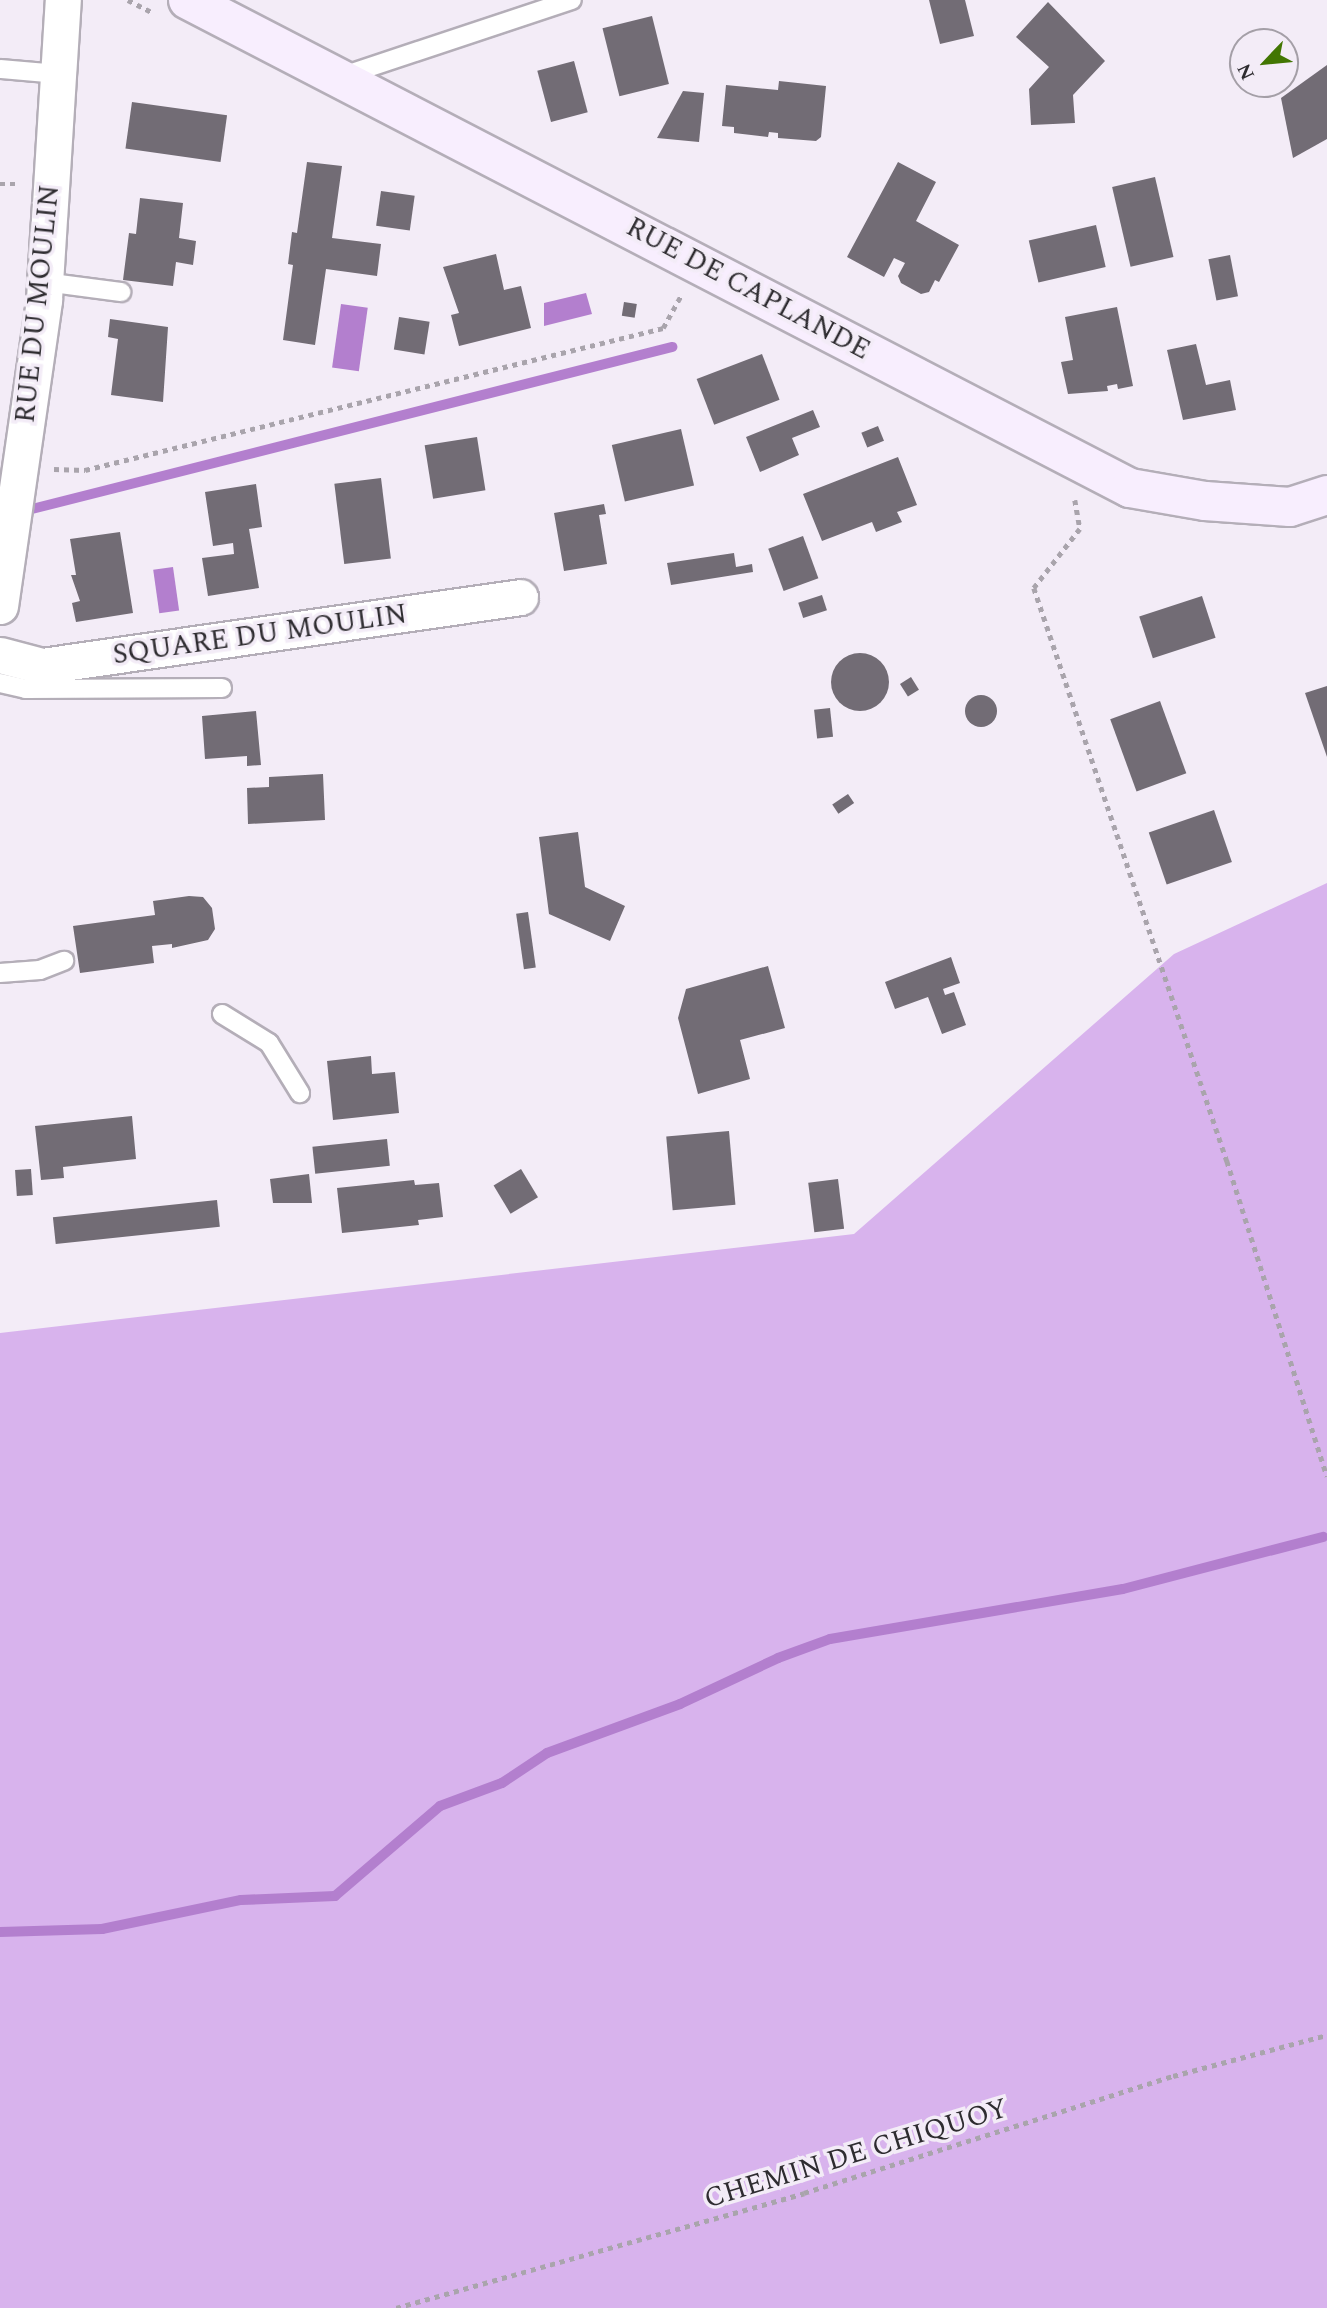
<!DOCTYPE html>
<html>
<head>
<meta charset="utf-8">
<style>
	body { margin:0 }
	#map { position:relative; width:1327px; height:2308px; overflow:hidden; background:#f3ecf7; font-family:Spectral,serif }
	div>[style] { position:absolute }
	.green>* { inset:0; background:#d8b3ed }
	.water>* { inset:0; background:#b37fce; transform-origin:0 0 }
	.stream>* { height:10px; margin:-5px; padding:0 5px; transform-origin:5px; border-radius:5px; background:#b37fce }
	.building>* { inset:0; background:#726c75; transform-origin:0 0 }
	.round { border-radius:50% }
	.path>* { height:4.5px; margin-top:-2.25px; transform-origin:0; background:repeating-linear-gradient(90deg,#a9a4ac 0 5px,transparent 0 10px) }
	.roads { filter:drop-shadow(2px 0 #b4aeb8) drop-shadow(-2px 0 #b4aeb8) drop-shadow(0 2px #b4aeb8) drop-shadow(0 -2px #b4aeb8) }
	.service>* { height:18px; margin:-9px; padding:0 9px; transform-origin:9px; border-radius:9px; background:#fff }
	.minor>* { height:35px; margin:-17.5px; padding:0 17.5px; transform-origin:17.5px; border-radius:17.5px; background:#fff }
	.secondary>* { height:38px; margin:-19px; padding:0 19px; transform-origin:19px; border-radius:19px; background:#f8eefe }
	span { translate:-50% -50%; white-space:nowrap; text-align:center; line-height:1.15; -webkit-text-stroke:7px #f3ecf7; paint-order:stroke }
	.street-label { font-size:28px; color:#2e2c30 }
	.north { position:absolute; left:1229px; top:28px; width:70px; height:70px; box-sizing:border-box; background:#f3ecf7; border:2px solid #a49fa7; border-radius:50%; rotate:244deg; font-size:19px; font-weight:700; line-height:28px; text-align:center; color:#2e2c30 }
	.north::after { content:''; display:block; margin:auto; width:24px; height:32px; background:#427602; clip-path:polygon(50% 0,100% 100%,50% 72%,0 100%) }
</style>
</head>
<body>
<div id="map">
	<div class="green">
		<div style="clip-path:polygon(1327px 883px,1327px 2308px,0 2308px,0 1333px,854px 1234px,1174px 954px)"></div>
	</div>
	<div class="water">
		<div style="clip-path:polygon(586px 293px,592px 314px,544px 326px,544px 303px)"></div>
		<div style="left:341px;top:304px;width:27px;height:64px;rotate:8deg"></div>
		<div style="left:173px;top:567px;width:44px;height:20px;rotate:82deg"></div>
	</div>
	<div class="stream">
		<div style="left:20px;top:512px;width:673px;rotate:-14.2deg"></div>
		<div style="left:0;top:1932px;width:102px;rotate:-1.7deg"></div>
		<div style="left:102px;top:1929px;width:142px;rotate:-11.8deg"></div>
		<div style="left:241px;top:1900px;width:94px;rotate:-2.4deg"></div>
		<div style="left:335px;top:1896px;width:138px;rotate:-40.6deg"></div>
		<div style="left:440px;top:1806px;width:66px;rotate:-20.4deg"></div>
		<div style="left:502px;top:1783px;width:54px;rotate:-33.7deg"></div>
		<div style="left:547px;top:1753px;width:142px;rotate:-20.2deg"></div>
		<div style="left:680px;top:1704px;width:108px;rotate:-25.1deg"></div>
		<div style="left:778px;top:1658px;width:55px;rotate:-20.1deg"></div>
		<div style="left:830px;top:1639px;width:297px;rotate:-9.7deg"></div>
		<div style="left:1123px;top:1589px;width:207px;rotate:-14.6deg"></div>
	</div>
	<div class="building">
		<div style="clip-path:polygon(929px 0,965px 0,974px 36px,940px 44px)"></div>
		<div style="clip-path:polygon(1048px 2px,1105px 61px,1073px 95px,1075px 123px,1031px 125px,1029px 89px,1049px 67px,1016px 37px)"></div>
		<div style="left:652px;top:16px;width:70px;height:51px;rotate:76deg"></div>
		<div style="left:574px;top:61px;width:53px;height:38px;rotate:75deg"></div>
		<div style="clip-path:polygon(1327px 65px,1327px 139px,1293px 158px,1281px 98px)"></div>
		<div style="clip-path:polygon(779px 81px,826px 86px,821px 137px,816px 141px,778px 138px,778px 133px,769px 132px,768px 137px,734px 133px,734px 127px,722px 126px,726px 85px,778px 90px)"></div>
		<div style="clip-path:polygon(683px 91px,704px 93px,699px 142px,657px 138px)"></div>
		<div style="left:132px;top:102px;width:96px;height:47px;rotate:8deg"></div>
		<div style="clip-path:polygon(307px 162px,342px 166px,332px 238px,381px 244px,377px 276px,326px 269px,315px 345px,283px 340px,293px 265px,288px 264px,292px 232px,297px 233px)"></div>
		<div style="clip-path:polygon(898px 162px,936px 182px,916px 221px,959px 245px,939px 282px,935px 280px,929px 292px,921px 294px,901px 283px,898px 276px,905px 263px,894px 258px,884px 277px,847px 257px)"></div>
		<div style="left:1155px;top:177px;width:82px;height:44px;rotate:77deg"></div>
		<div style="left:381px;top:191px;width:34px;height:35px;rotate:8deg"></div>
		<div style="clip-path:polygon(140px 198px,183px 203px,179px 238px,196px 241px,193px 265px,176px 262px,173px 286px,123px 280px,129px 233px,136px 234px)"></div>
		<div style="left:1096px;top:225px;width:43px;height:69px;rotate:77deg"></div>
		<div style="clip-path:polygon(496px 254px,504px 290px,521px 286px,531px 328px,459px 346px,451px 315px,459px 313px,443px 267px)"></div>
		<div style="left:1230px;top:255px;width:42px;height:22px;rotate:79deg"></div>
		<div style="left:624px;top:302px;width:13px;height:14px;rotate:9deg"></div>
		<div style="clip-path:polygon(1117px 307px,1133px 386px,1118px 389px,1117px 384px,1107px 386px,1108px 391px,1068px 394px,1061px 362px,1073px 360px,1065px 317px)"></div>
		<div style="left:399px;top:317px;width:31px;height:33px;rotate:9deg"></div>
		<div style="clip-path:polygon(110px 319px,168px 327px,163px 402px,111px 395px,118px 339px,108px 337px)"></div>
		<div style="clip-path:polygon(1196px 344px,1206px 385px,1230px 380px,1236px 410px,1183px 420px,1167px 350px)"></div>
		<div style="left:762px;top:354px;width:49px;height:70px;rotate:69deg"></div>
		<div style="clip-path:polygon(813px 410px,820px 427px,792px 438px,799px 455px,760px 472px,746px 437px)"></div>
		<div style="left:878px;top:426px;width:16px;height:18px;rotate:68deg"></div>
		<div style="left:681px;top:429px;width:58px;height:71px;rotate:77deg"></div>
		<div style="left:477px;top:437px;width:54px;height:53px;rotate:81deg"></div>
		<div style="clip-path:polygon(898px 457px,917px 505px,897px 512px,902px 522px,876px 532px,872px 522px,822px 541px,803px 494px)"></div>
		<div style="left:381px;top:478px;width:81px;height:47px;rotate:83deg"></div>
		<div style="clip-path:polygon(256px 484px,262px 527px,249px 529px,259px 588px,208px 596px,202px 558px,234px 554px,233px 543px,213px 546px,205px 492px)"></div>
		<div style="clip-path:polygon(604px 504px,606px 514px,599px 515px,607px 564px,564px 571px,554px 513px)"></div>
		<div style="clip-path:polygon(120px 532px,133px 613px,76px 622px,72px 603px,80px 601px,71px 575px,76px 575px,70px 539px)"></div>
		<div style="left:803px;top:536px;width:45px;height:37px;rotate:70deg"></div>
		<div style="clip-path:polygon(734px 553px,736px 567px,752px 564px,753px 572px,671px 585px,667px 563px)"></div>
		<div style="left:822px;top:595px;width:16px;height:25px;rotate:72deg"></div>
		<div style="left:1202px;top:596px;width:44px;height:66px;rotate:72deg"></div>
		<div class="round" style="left:831px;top:653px;width:58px;height:58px"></div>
		<div style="left:911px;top:677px;width:15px;height:13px;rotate:58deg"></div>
		<div style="clip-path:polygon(1327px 686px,1327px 757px,1305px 693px)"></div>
		<div class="round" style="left:965px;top:695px;width:32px;height:32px"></div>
		<div style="left:1160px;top:701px;width:77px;height:53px;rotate:70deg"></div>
		<div style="left:830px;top:708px;width:29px;height:16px;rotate:84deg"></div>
		<div style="clip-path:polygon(256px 711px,261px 765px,247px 766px,247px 756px,205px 759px,202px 716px)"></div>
		<div style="clip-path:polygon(323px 774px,325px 820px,248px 824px,247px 788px,269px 787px,269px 777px)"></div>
		<div style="left:848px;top:794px;width:11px;height:19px;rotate:56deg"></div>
		<div style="left:1214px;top:810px;width:55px;height:69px;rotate:71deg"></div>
		<div style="clip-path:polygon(578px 832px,585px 887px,625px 906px,610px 941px,549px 914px,539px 837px)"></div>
		<div style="clip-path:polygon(189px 896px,203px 897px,212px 908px,215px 929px,208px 940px,172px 948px,172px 944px,152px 946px,154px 963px,80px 973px,73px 926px,155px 915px,153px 901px)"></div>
		<div style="left:528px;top:912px;width:56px;height:12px;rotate:82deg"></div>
		<div style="clip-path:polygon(951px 957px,960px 983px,943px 989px,945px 995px,954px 992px,966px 1025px,942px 1034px,928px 997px,895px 1009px,885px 982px)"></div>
		<div style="clip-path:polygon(768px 966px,785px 1028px,740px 1040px,750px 1079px,698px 1094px,678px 1018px,686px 989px)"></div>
		<div style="clip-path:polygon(371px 1056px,372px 1074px,395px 1072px,399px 1113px,333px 1120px,327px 1061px)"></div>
		<div style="clip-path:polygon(132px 1116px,136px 1159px,63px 1167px,64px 1178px,41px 1180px,35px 1126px)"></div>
		<div style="left:729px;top:1131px;width:74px;height:63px;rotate:85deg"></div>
		<div style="left:387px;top:1139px;width:27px;height:75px;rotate:84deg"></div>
		<div style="left:31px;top:1169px;width:26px;height:16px;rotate:86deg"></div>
		<div style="left:521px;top:1169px;width:33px;height:32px;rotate:59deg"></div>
		<div style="clip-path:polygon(309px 1174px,312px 1203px,273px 1203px,270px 1179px)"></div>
		<div style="left:838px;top:1179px;width:50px;height:30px;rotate:83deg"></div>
		<div style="clip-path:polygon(414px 1180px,415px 1185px,439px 1183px,443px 1217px,418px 1220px,419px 1225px,342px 1233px,337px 1188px)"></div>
		<div style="left:217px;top:1200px;width:27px;height:165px;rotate:84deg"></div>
	</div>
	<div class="path">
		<div style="left:128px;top:0;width:27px;rotate:27deg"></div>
		<div style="left:0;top:184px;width:17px"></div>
		<div style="left:54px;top:469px;width:31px;rotate:2deg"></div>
		<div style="left:85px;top:470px;width:595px;rotate:-13.8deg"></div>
		<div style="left:663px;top:328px;width:38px;rotate:-61deg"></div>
		<div style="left:1075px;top:500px;width:29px;rotate:80deg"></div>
		<div style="left:1080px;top:529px;width:75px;rotate:127.9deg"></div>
		<div style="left:1034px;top:588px;width:605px;rotate:71.39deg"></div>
		<div style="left:1227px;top:1161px;width:331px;rotate:72.4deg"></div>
		<div style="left:396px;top:2308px;width:424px;rotate:-15.7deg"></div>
		<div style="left:804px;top:2193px;width:387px;rotate:-17.6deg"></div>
		<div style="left:1173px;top:2076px;width:159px;rotate:-14.9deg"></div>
	</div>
	<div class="roads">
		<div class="service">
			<div style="left:0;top:69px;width:58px;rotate:4.9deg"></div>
			<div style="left:343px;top:76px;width:241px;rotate:-18.4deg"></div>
			<div style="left:45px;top:282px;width:77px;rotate:7.5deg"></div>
			<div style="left:0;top:683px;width:27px;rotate:13deg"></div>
			<div style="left:26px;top:689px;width:196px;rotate:-0.3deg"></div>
			<div style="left:0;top:973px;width:40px;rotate:-4.3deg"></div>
			<div style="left:40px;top:970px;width:26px;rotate:-21deg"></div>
			<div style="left:222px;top:1014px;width:55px;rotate:31.7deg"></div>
			<div style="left:269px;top:1043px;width:59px;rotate:58.2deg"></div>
		</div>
		<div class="minor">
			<div style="left:0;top:606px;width:310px;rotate:-81.8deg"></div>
			<div style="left:44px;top:299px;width:300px;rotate:-86.4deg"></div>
			<div style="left:0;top:655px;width:43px;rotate:14.7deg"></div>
			<div style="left:42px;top:666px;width:483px;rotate:-8.2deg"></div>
		</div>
		<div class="secondary">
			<div style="left:188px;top:0;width:1061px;rotate:27.39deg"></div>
			<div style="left:1130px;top:488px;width:76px;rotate:9.8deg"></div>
			<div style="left:1205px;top:501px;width:85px;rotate:4deg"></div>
			<div style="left:1290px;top:507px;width:39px;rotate:-18deg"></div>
		</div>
	</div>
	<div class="street-label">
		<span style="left:748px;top:289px;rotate:28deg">RUE DE CAPLANDE</span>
		<span style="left:38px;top:304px;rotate:-84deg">RUE DU MOULIN</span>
		<span style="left:260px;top:635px;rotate:-8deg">SQUARE DU MOULIN</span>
		<span style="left:856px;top:2154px;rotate:-17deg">CHEMIN DE CHIQUOY</span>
	</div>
	<div class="north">N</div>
</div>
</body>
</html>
